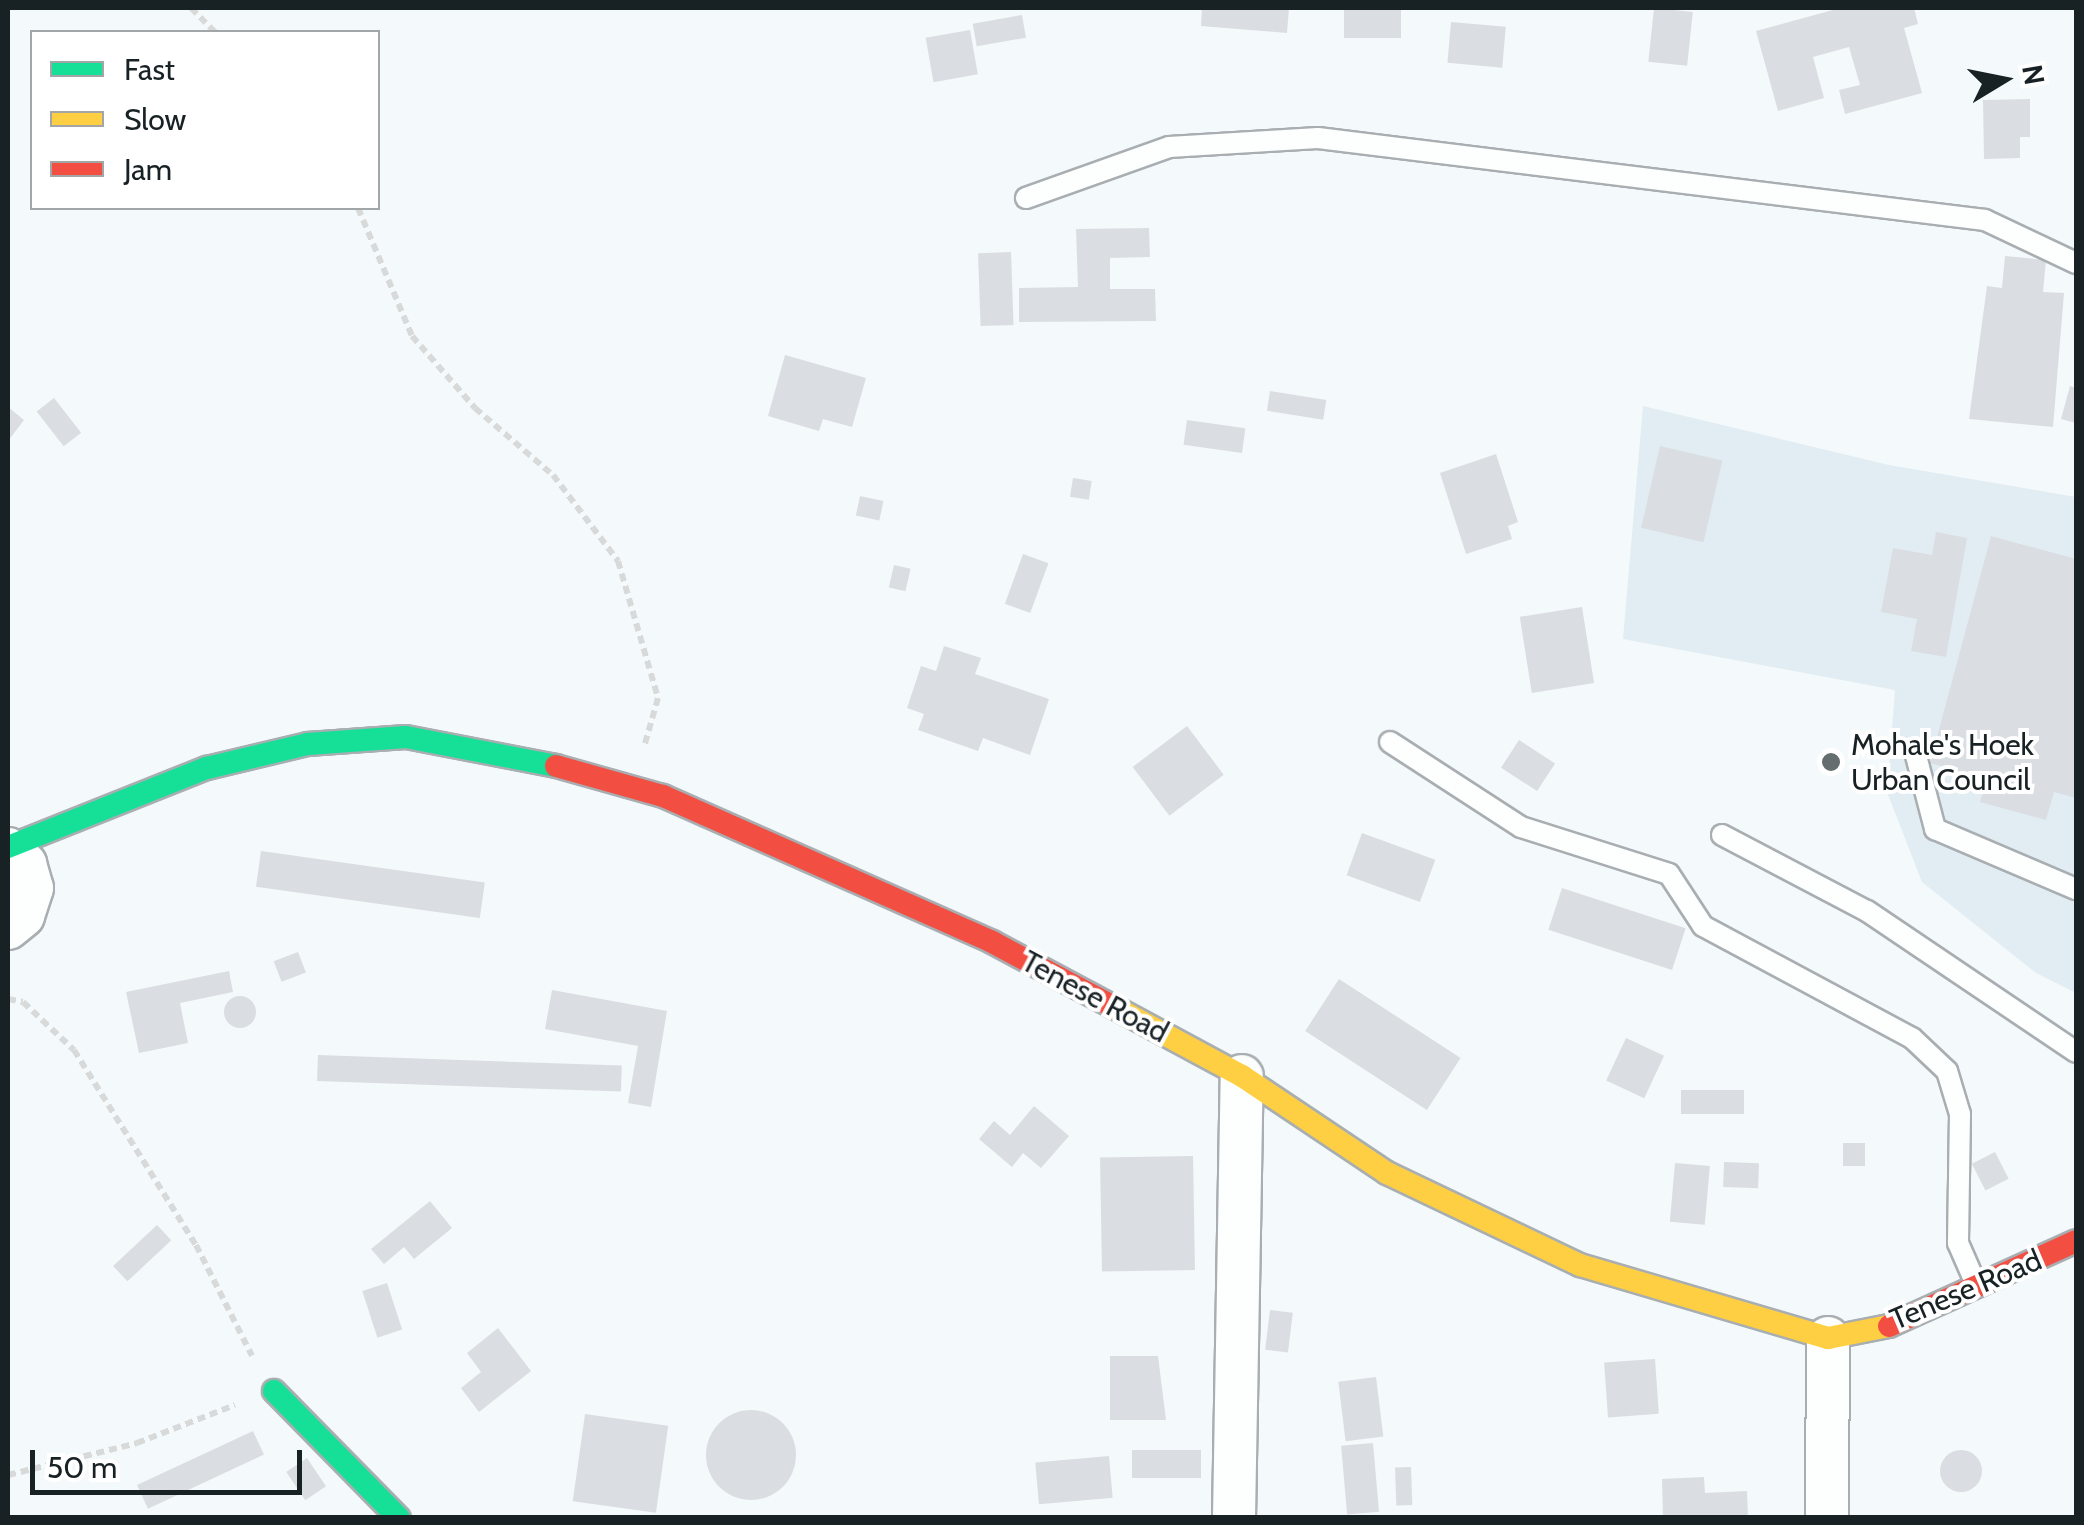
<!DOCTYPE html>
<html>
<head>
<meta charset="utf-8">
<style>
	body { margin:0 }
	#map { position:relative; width:2084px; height:1525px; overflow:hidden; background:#f4f9fb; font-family:Cabin,sans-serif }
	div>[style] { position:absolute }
	.built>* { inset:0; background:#e2edf3 }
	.building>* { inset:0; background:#dadee2; transform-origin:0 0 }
	.round { border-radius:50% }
	.path>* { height:6px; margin-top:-3px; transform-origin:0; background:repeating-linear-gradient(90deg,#d8dada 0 8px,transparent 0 13px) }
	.roads { filter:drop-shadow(2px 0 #a8aeb1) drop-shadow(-2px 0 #a8aeb1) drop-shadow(0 2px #a8aeb1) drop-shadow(0 -2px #a8aeb1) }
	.lane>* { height:20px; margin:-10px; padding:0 10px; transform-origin:10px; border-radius:10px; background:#fdfefe }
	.street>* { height:42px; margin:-21px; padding:0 21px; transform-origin:21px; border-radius:21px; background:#fdfefe }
	.fast>* { height:22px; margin:-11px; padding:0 11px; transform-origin:11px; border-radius:11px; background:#16e098 }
	.slow>* { height:22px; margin:-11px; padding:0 11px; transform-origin:11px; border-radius:11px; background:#ffcf43 }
	.jam>* { height:22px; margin:-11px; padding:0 11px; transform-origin:11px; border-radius:11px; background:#f24e42 }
	.dots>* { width:28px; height:28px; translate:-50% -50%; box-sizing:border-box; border:5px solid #fff; border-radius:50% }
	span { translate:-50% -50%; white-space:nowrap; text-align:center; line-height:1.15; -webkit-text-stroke:8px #fff; paint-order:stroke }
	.poi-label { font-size:30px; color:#182124 }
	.left { translate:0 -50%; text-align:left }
	.street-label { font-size:30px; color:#182124 }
	.frame { position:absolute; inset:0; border:10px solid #182124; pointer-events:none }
	.legend { position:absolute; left:30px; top:30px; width:350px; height:180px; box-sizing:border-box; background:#fff; border:2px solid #a3a6a7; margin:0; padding:12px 18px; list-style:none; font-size:30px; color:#182124 }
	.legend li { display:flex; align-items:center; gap:20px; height:50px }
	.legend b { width:50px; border:2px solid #a3a6a7 }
	.north { position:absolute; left:1954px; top:30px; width:100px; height:100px; -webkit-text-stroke:8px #fff; paint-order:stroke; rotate:80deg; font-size:28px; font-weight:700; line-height:40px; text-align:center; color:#182124 }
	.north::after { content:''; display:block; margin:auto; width:35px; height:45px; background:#182124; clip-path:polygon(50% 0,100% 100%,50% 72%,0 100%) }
	.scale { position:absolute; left:30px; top:1450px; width:272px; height:45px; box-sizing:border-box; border:5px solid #182124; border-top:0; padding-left:12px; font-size:30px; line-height:35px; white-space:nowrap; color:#182124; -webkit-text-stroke:8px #fff; paint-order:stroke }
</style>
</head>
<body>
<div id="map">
	<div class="built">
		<div style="clip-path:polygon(1643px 406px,1889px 465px,2076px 497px,2076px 993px,2036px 973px,1922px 882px,1887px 792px,1895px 690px,1623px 639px)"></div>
	</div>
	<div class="building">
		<div style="clip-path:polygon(1202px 8px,1289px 8px,1287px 33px,1201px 26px)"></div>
		<div style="left:1344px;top:8px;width:57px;height:30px"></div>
		<div style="left:1654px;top:8px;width:39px;height:54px;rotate:6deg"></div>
		<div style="clip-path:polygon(1840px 8px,1914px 8px,1918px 24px,1904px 28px,1922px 93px,1845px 114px,1839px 90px,1860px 85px,1849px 47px,1813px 57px,1824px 98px,1778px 111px,1756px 31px)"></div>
		<div style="left:1022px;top:15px;width:23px;height:50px;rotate:80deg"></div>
		<div style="left:1451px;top:22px;width:55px;height:41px;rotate:5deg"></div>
		<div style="left:970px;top:30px;width:45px;height:45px;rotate:80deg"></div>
		<div style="clip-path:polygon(2030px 99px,2030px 137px,2020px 137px,2020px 158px,1984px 159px,1983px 100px)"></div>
		<div style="clip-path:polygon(1149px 228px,1150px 257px,1110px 258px,1110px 289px,1155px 289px,1156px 321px,1019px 322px,1019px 288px,1078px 287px,1076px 229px)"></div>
		<div style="left:1011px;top:252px;width:73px;height:33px;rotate:88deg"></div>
		<div style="clip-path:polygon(2005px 256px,2046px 260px,2043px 292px,2064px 293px,2053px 427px,1969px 419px,1987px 286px,2002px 288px)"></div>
		<div style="clip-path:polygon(785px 355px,866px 378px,852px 427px,823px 419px,819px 431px,768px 416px)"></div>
		<div style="clip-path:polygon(2070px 386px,2076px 388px,2076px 423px,2061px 419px)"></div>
		<div style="left:1270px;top:391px;width:57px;height:20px;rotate:9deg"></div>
		<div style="left:54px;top:398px;width:44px;height:22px;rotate:52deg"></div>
		<div style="clip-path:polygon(8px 407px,24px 420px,8px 441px)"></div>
		<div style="left:1187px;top:420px;width:59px;height:25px;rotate:8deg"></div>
		<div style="left:1660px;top:446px;width:64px;height:84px;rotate:13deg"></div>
		<div style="clip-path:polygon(1496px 454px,1518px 522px,1508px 526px,1512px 539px,1466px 554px,1440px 473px)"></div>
		<div style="left:1073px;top:478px;width:19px;height:19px;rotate:9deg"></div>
		<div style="left:860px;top:496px;width:24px;height:20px;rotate:12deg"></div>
		<div style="clip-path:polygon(1936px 532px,1967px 538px,1946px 657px,1911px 651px,1917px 619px,1881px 612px,1893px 548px,1932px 555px)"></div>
		<div style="clip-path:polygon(1991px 536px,2076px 559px,2076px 798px,2054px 792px,2046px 820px,1980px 802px,1987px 779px,1930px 763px)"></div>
		<div style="left:1023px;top:554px;width:27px;height:53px;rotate:20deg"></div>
		<div style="left:894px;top:565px;width:17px;height:23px;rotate:13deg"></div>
		<div style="left:1582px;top:607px;width:77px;height:63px;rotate:81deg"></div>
		<div style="clip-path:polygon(944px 646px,981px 658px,975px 674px,1049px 699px,1030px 755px,983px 738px,978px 751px,918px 730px,924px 714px,907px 708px,921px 666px,936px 671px)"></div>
		<div style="left:1187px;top:726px;width:61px;height:68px;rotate:53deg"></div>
		<div style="left:1519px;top:740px;width:43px;height:33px;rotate:33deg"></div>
		<div style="left:1362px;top:833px;width:78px;height:45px;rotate:20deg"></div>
		<div style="left:261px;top:851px;width:226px;height:36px;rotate:8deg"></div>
		<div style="left:1562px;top:888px;width:130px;height:44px;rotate:18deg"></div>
		<div style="left:298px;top:952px;width:22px;height:26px;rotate:69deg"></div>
		<div style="clip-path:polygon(229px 971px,233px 992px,180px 1003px,188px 1043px,139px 1053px,126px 992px)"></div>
		<div style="left:1339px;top:979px;width:145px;height:62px;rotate:33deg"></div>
		<div style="clip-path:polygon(552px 990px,667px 1011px,651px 1107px,628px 1103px,638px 1046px,545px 1029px)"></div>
		<div class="round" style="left:224px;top:996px;width:32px;height:32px"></div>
		<div style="left:1626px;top:1038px;width:42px;height:47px;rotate:25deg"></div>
		<div style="left:318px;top:1055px;width:304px;height:26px;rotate:2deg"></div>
		<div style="left:1681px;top:1090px;width:63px;height:24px"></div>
		<div style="clip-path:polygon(1034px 1106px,1069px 1136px,1041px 1168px,1023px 1153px,1012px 1167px,979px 1139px,994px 1121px,1010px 1135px)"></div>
		<div style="left:1843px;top:1143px;width:22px;height:23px"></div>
		<div style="left:1995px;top:1152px;width:30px;height:26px;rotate:63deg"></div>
		<div style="left:1193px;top:1156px;width:114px;height:93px;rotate:89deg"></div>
		<div style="left:1724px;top:1162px;width:35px;height:25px;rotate:2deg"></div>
		<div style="left:1675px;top:1163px;width:35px;height:59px;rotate:5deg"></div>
		<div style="clip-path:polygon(430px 1201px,452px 1228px,414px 1259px,404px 1247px,384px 1264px,371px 1249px)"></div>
		<div style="left:157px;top:1225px;width:21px;height:60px;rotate:47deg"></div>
		<div style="left:387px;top:1283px;width:49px;height:26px;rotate:72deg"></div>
		<div style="left:1270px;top:1310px;width:23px;height:40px;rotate:7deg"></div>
		<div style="clip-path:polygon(498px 1328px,531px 1371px,479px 1412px,461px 1388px,481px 1372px,467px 1353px)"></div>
		<div style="clip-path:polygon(1110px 1356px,1158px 1356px,1166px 1420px,1110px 1420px)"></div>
		<div style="left:1655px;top:1359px;width:55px;height:51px;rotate:86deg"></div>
		<div style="left:1376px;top:1377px;width:60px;height:38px;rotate:83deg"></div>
		<div class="round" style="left:706px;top:1410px;width:90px;height:90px"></div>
		<div style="left:585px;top:1414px;width:84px;height:88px;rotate:8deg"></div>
		<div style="left:253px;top:1431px;width:26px;height:128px;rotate:65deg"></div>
		<div style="left:1373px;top:1443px;width:69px;height:32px;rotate:85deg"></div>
		<div class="round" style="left:1940px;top:1450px;width:42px;height:42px"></div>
		<div style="left:1132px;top:1450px;width:69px;height:28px"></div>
		<div style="left:1109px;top:1456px;width:42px;height:74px;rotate:85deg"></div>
		<div style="left:307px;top:1458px;width:34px;height:25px;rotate:56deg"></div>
		<div style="left:1411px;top:1467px;width:38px;height:16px;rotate:88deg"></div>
		<div style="clip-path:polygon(1704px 1477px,1705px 1493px,1747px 1491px,1748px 1518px,1663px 1518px,1662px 1479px)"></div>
	</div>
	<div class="path">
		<div style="left:191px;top:8px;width:34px;rotate:45deg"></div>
		<div style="left:358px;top:208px;width:139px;rotate:67.1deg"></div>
		<div style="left:412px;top:336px;width:96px;rotate:48.8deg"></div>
		<div style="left:475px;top:408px;width:103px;rotate:40.7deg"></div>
		<div style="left:553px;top:475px;width:108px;rotate:52.9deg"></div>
		<div style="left:618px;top:561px;width:143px;rotate:73.7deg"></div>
		<div style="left:658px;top:698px;width:51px;rotate:105.9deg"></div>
		<div style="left:8px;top:999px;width:15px;rotate:11deg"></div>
		<div style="left:23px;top:1002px;width:70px;rotate:43.3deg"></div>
		<div style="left:74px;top:1050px;width:230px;rotate:58deg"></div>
		<div style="left:196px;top:1245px;width:124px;rotate:63.2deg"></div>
		<div style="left:8px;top:1475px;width:133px;rotate:-13.9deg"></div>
		<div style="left:137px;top:1443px;width:105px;rotate:-21.2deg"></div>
	</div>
	<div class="roads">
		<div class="lane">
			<div style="left:1026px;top:198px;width:152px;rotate:-19.6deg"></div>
			<div style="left:1169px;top:147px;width:149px;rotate:-3.5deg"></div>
			<div style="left:1318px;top:138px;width:672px;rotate:7.01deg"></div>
			<div style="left:1985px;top:220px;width:101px;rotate:25.3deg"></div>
			<div style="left:1390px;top:742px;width:156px;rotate:33deg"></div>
			<div style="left:1521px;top:827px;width:155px;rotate:17.6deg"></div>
			<div style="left:1669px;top:874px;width:62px;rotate:56.8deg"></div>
			<div style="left:1703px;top:926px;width:237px;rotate:28.2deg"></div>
			<div style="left:1912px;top:1038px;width:48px;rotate:43.3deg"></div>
			<div style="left:1947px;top:1071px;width:45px;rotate:73.2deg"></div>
			<div style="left:1960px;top:1114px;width:129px;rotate:90.9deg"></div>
			<div style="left:1958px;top:1243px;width:45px;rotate:66.3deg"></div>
			<div style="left:1915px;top:752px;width:80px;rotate:75.4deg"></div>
			<div style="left:1935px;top:829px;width:153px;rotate:23.1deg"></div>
			<div style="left:1722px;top:835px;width:164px;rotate:27.7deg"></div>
			<div style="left:1867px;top:911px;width:252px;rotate:34deg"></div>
		</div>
		<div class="street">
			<div style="left:8px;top:849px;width:23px;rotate:41deg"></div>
			<div style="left:25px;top:864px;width:25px;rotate:74deg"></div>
			<div style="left:32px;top:888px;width:29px;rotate:108deg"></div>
			<div style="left:23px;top:916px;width:19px;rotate:141deg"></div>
			<div style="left:1234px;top:1518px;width:442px;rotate:-89deg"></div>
			<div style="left:1827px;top:1518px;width:180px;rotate:-89.7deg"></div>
		</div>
		<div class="fast">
			<div style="left:8px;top:847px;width:214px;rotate:-21.7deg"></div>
			<div style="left:207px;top:768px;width:104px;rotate:-13.4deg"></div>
			<div style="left:308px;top:744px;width:98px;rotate:-4.1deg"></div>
			<div style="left:406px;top:737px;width:153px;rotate:10.9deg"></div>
			<div style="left:274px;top:1391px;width:178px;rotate:45.5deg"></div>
		</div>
		<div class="slow">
			<div style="left:1112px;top:1006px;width:148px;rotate:28.3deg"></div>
			<div style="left:1242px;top:1076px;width:174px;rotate:33.8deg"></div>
			<div style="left:1387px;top:1173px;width:214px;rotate:25.5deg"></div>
			<div style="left:1580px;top:1265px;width:259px;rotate:16.4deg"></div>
			<div style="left:1828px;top:1338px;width:62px;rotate:-11.1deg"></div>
		</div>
		<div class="jam">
			<div style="left:556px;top:766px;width:111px;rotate:15.7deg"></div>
			<div style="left:663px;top:796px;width:360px;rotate:23.9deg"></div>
			<div style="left:992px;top:942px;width:136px;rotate:28.1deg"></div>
			<div style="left:1889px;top:1326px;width:205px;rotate:-24.4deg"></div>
		</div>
	</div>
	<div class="dots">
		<div style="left:1831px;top:762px;background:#656d6f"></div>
	</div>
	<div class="poi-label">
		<span class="left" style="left:1851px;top:762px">Mohale's Hoek<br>Urban Council</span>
	</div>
	<div class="street-label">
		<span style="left:1095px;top:997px;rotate:28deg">Tenese Road</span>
		<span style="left:1966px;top:1290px;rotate:-23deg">Tenese Road</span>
	</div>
	<div class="frame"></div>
	<ul class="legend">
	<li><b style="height:12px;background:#16e098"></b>Fast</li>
	<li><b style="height:12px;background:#ffcf43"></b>Slow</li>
	<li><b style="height:12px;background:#f24e42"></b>Jam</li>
	</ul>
	<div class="north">N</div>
	<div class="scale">50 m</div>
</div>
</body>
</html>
